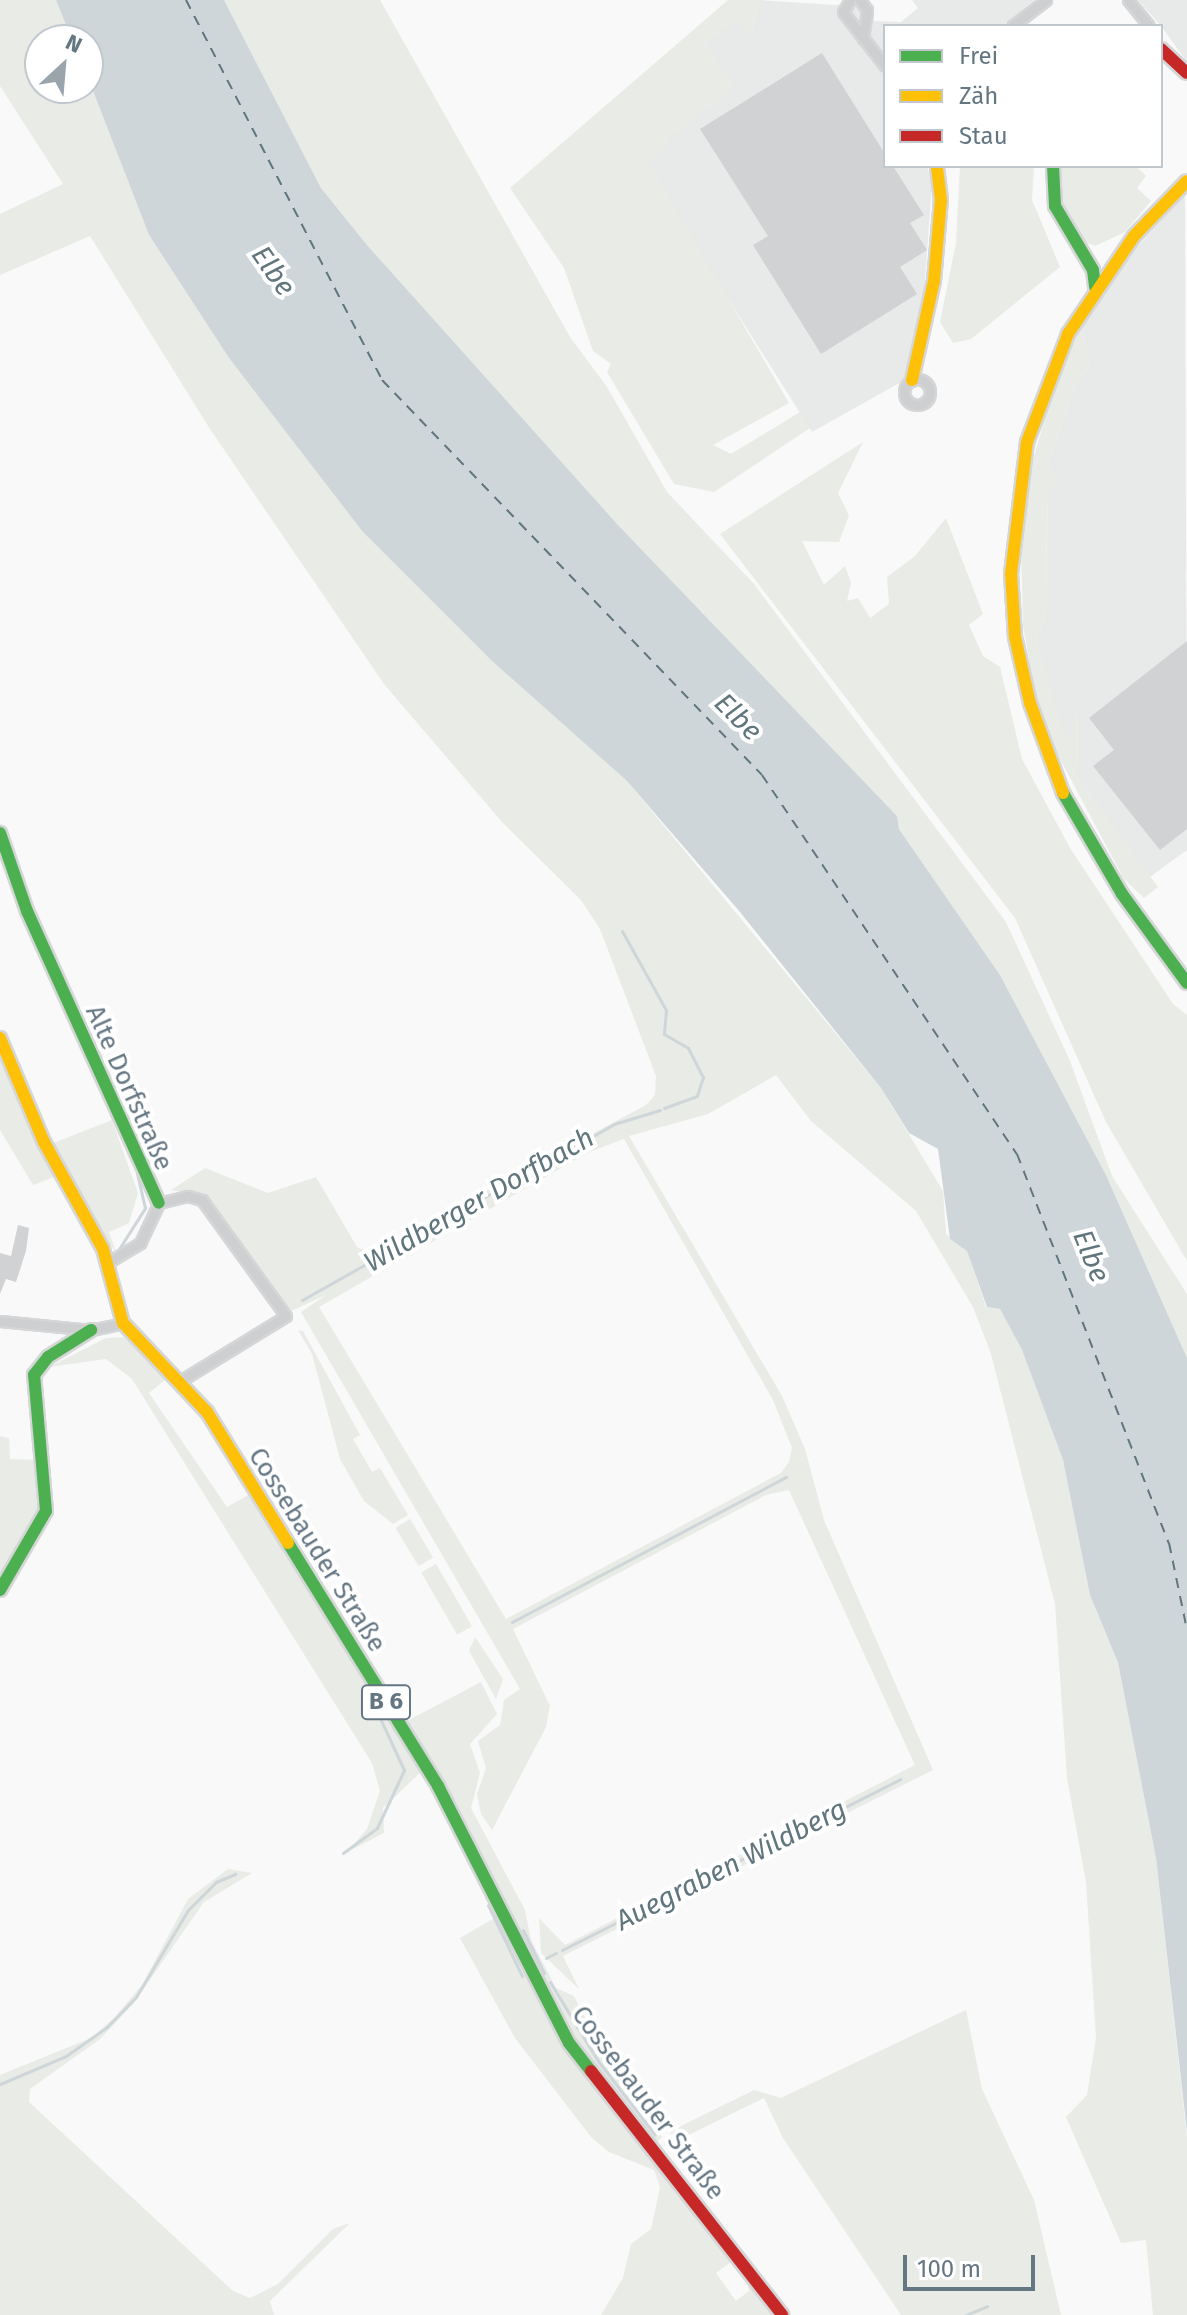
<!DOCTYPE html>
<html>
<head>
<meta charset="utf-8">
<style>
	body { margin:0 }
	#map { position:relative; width:1187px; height:2315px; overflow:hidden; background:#f9f9f9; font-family:"Fira Sans",sans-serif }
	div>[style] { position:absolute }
	.built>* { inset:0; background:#e8e9e9 }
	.green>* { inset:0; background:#e8ebe6; transform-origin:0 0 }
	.water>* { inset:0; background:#ced6d9 }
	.stream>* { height:3px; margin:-1.5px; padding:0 1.5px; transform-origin:1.5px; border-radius:1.5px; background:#ced6d9 }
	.ferry>* { height:2px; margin-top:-1px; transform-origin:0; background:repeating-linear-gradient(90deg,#60757c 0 10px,transparent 0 18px) }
	.building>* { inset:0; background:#d0d2d3 }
	.roads { filter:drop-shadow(2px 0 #d5d6d7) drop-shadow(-2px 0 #d5d6d7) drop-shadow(0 2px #d5d6d7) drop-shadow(0 -2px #d5d6d7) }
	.street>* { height:9px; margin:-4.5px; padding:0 4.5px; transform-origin:4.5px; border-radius:4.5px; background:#cecfd0 }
	.street>.ring { margin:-4.5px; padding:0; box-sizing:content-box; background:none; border:9px solid #cecfd0; border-radius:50% }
	.fast>* { height:12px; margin:-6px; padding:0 6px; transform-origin:6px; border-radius:6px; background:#4caf50 }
	.slow>* { height:12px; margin:-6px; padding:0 6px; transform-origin:6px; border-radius:6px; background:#ffc107 }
	.jam>* { height:12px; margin:-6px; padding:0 6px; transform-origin:6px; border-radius:6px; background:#c62828 }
	span { translate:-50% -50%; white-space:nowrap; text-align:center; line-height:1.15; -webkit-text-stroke:8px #fff; paint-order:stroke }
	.shield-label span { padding:2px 6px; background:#fff; border:2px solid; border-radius:6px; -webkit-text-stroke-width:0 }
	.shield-label { font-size:24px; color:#657683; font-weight:700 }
	.street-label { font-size:26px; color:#657683 }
	.water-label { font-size:28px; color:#60757c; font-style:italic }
	.legend { position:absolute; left:883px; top:24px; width:280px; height:144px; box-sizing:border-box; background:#fff; border:2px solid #c1c8cd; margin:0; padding:10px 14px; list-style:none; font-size:24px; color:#657683 }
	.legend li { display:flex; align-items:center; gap:16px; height:40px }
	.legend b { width:40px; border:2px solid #c1c8cd }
	.north { position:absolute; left:24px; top:24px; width:80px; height:80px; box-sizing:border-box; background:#fff; border:2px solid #c1c8cd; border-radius:50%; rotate:26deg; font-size:22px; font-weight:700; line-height:32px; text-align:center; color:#657683 }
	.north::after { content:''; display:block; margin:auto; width:28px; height:36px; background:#99a4ac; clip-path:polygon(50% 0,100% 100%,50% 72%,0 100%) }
	.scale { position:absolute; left:903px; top:2255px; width:132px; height:36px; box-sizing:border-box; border:4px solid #657683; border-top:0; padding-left:10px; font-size:24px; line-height:28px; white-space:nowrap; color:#657683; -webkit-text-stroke:6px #fff; paint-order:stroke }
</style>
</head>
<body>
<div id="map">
	<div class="built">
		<div style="clip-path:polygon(759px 0,835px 5px,867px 0,874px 6px,874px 21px,901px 22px,918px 8px,912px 0,1034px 0,1002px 26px,885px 26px,885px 166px,927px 166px,932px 184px,923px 307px,903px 381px,812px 432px,659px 189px,648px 163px,672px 135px,734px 87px,705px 44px,737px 17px,752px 36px)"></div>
		<div style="clip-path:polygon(1138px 0,1187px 0,1187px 62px,1161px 26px)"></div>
		<div style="clip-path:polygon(1185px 195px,1187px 850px,1150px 877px,1077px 777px,1078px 713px,1066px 745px,1036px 640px,1046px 614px,1048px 463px,1076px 383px,1090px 365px,1081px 327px,1139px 245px)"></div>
	</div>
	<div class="green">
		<div style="clip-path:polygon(evenodd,0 0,56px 0,72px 40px,40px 40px,40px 88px,88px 88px,88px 78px,149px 235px,229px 358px,364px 532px,626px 780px,881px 1088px,943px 1191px,946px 1234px,967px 1250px,986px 1307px,1000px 1309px,1022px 1350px,1063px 1460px,1090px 1595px,1118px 1664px,1156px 1858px,1187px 2137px,1187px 2315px,1153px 2315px,1146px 2240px,1121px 2243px,1066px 2117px,1087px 2095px,1096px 2038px,1086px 1882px,1067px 1778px,1055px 1604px,991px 1354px,973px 1307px,916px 1211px,811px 1121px,776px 1075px,708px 1114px,629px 1136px,782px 1396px,805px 1449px,824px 1520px,933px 1770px,563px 1956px,579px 1989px,541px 1953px,539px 1918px,565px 1945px,915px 1765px,789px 1490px,766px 1495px,513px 1629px,550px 1706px,546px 1727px,492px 1830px,481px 1814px,477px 1794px,486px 1768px,478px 1741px,500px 1725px,504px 1700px,520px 1689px,301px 1312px,326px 1295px,289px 1312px,208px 1197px,171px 1190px,205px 1168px,268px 1193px,316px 1177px,357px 1247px,369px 1253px,646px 1105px,655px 1095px,656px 1076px,600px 929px,581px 900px,502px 822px,384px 684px,210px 429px,90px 236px,0 275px,0 214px,63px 184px,0 86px,0 0,624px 1139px,773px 1400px,792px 1448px,789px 1462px,781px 1473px,506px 1619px,319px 1307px,589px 1152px,624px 1139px)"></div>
		<div style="clip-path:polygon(224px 0,380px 0,570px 337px,607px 387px,667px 492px,754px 584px,1006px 922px,1070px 1061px,1112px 1176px,1187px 1294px,1187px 1358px,1106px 1175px,1000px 975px,899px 829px,897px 816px,618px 525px,367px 245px,321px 188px)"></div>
		<div style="clip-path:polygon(728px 0,759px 0,752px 37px,737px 18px,705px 44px,735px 87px,672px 135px,649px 163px,789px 403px,713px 445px,731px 454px,800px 412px,810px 428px,714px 492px,674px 484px,607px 372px,611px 364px,593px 351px,564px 268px,510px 188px)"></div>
		<div style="clip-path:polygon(960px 166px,1034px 166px,1032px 200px,1060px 267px,971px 339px,953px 343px,940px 322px,956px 243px)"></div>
		<div style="clip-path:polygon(1059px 166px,1136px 166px,1146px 176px,1137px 188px,1151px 201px,1125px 232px,1095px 246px,1082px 241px,1063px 214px)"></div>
		<div style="clip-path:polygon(1081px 327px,1090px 365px,1076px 383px,1048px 463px,1058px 483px,1051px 486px,1047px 509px,1046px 614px,1036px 640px,1066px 743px,1078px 710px,1077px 777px,1158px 887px,1144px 898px,1124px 879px,1053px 746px,1035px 694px,1023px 626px,1021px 548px,1031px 467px,1053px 390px)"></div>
		<div style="clip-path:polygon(863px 442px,838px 493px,849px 515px,839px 542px,802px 541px,824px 585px,845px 566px,851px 583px,847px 601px,858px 598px,870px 618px,889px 604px,887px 577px,915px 556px,946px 518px,983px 614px,969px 625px,983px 656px,1000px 667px,1022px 759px,1070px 848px,1173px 1004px,1187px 1015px,1187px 1261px,1106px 1122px,1015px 918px,720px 534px)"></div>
		<div style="clip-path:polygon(0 1054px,56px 1176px,33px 1185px,0 1130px)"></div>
		<div style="clip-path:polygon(112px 1120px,138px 1193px,129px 1223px,109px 1232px,117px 1255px,51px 1144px)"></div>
		<div style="clip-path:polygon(298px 1330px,303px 1331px,360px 1435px,353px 1439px,372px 1472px,380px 1468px,408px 1515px,393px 1524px,364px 1501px,340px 1459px,312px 1354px)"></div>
		<div style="clip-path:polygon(124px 1337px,166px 1379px,149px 1393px,227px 1507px,252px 1493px,421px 1772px,383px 1808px,384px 1833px,347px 1852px,367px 1829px,380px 1791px,372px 1763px,132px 1379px,106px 1359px,49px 1367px,106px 1338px)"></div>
		<div style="clip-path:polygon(0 1436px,9px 1438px,10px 1459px,41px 1460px,42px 1508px,0 1581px)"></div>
		<div style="left:410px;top:1519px;width:45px;height:17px;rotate:59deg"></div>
		<div style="left:436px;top:1564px;width:72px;height:17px;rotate:60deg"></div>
		<div style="clip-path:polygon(475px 1637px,503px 1679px,496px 1699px,469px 1651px)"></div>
		<div style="clip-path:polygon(481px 1682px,497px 1714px,470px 1744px,480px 1773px,471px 1808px,525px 1910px,531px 1940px,556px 1988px,574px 1996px,602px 2051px,662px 2137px,655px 2144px,575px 2039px,456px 1802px,407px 1721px)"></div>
		<div style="clip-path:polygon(228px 1869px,252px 1873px,204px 1902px,133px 2004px,100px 2039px,30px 2089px,29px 2102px,233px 2291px,250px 2298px,278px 2284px,333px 2229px,350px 2223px,270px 2301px,274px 2315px,0 2315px,0 2075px,91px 2038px,113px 2019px,142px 1985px,188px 1899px)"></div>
		<div style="clip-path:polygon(498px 1916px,566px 2051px,732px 2261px,716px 2273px,736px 2301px,749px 2291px,747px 2279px,775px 2315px,601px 2315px,623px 2278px,631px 2244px,651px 2229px,660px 2187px,654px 2170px,609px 2152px,591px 2137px,515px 2038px,460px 1938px)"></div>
		<div style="clip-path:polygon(966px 2010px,982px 2089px,1034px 2200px,1061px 2315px,901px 2315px,783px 2138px,764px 2098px,680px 2139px,669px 2132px,754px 2090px,781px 2098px)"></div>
	</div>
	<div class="water">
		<div style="clip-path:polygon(56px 0,224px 0,321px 188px,367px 245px,618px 525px,897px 816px,899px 829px,1000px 975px,1106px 1175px,1187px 1358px,1187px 2132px,1156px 1858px,1118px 1663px,1090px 1595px,1063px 1460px,1022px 1350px,1000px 1309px,987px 1307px,967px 1251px,950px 1239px,938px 1149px,909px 1133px,881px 1088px,740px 912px,626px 780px,491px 660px,363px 532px,229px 358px,149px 235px,88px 78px,88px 40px,72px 40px)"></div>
	</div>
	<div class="stream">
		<div style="left:0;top:855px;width:101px;rotate:69deg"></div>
		<div style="left:622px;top:931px;width:90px;rotate:60.9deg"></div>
		<div style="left:666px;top:1010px;width:24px;rotate:95deg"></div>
		<div style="left:664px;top:1034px;width:28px;rotate:30deg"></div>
		<div style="left:688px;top:1048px;width:33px;rotate:63deg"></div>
		<div style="left:703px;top:1077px;width:20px;rotate:108deg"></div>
		<div style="left:697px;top:1096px;width:35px;rotate:160deg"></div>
		<div style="left:66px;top:1013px;width:94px;rotate:65.6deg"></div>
		<div style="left:119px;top:1249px;width:49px;rotate:-57.6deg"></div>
		<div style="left:145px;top:1208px;width:36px;rotate:-103deg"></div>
		<div style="left:302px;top:1300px;width:358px;rotate:-29.4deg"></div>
		<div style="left:614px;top:1124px;width:48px;rotate:-16.9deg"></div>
		<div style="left:512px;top:1622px;width:310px;rotate:-27.9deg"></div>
		<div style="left:343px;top:1853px;width:42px;rotate:-36.3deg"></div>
		<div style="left:377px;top:1828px;width:64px;rotate:-65deg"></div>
		<div style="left:404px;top:1770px;width:60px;rotate:-114.8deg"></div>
		<div style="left:488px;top:1905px;width:79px;rotate:64.4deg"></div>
		<div style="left:523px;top:1930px;width:48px;rotate:64deg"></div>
		<div style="left:562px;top:1950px;width:379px;rotate:-26.8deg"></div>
		<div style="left:546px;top:1958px;width:11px;rotate:-27deg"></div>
		<div style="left:550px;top:1982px;width:92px;rotate:58.7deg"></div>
		<div style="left:598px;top:2061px;width:93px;rotate:52.4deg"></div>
		<div style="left:0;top:2084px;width:72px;rotate:-23deg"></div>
		<div style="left:66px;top:2056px;width:50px;rotate:-35.3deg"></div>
		<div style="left:107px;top:2027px;width:42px;rotate:-46deg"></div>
		<div style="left:136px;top:1997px;width:101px;rotate:-59.1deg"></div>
		<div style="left:188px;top:1910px;width:40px;rotate:-45deg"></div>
		<div style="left:216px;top:1882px;width:21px;rotate:-23deg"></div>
		<div style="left:966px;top:2315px;width:23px;rotate:-23deg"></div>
	</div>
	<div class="ferry">
		<div style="left:186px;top:0;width:428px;rotate:62.7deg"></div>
		<div style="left:382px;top:380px;width:548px;rotate:46.11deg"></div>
		<div style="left:762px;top:775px;width:457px;rotate:56.1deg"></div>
		<div style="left:1017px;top:1154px;width:418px;rotate:68.7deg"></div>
		<div style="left:1169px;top:1543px;width:89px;rotate:78.3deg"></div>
	</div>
	<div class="building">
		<div style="clip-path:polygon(822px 53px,885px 154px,885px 166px,893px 166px,924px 215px,910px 223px,927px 250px,900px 267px,917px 294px,821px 354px,753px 245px,768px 236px,700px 129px)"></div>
		<div style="clip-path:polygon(1187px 641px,1187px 829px,1160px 850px,1093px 766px,1114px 750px,1089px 718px)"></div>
		<div style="clip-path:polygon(18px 1225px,29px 1228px,26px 1251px,16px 1282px,6px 1279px,0 1294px,0 1253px,11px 1256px)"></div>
	</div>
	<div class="roads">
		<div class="street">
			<div style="left:850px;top:0;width:14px;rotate:120deg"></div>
			<div style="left:843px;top:12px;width:68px;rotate:52.1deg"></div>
			<div style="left:860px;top:0;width:12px;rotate:55deg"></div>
			<div style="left:867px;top:10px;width:29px;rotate:98deg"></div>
			<div style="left:1128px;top:0;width:33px;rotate:51deg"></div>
			<div style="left:1012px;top:26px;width:43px;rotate:-37.4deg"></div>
			<div class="ring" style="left:904px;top:379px;width:17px;height:17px"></div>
			<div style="left:107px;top:1263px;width:39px;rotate:-31deg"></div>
			<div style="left:140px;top:1243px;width:44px;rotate:-64.6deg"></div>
			<div style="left:159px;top:1203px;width:30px;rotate:-14deg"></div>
			<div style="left:188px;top:1196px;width:15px;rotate:16deg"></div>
			<div style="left:202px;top:1200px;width:143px;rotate:54.1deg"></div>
			<div style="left:286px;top:1316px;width:124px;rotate:148.5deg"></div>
			<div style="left:0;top:1321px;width:91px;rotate:5.6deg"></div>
			<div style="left:91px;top:1330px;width:33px;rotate:-12deg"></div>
		</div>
		<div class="fast">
			<div style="left:1053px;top:166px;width:40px;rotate:87.1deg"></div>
			<div style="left:1055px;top:206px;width:74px;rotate:59.3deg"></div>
			<div style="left:1093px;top:270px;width:17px;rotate:83deg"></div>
			<div style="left:1063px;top:793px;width:117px;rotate:59.7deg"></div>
			<div style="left:1122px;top:894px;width:110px;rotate:53.9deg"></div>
			<div style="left:0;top:833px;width:83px;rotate:70.9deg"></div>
			<div style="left:27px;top:911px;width:320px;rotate:65.7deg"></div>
			<div style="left:288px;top:1543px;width:286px;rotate:58.3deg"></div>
			<div style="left:438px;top:1786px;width:288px;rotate:63deg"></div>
			<div style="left:569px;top:2043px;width:36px;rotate:52deg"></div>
			<div style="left:0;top:1590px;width:91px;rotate:-59.8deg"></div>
			<div style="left:46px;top:1511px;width:137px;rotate:-95deg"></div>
			<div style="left:34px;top:1375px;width:23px;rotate:-52deg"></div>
			<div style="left:48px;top:1357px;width:51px;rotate:-32.1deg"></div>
		</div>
		<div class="slow">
			<div style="left:912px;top:380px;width:101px;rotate:-77.5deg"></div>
			<div style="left:934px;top:281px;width:81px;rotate:-85.1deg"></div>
			<div style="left:941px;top:200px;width:34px;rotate:-97deg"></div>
			<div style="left:1063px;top:793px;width:96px;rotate:-110.1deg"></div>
			<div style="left:1030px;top:703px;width:68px;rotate:-102.8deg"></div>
			<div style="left:1015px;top:637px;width:63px;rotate:-93.6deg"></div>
			<div style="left:1011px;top:574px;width:133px;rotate:-83.1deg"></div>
			<div style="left:1027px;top:442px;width:116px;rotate:-69.2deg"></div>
			<div style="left:1068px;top:334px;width:118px;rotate:-56deg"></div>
			<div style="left:1134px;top:236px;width:76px;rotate:-46.1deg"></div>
			<div style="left:0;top:1038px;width:113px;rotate:67.1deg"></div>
			<div style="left:44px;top:1142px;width:122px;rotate:61.1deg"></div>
			<div style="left:103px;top:1249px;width:77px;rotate:74.9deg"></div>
			<div style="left:123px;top:1323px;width:122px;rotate:46.7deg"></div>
			<div style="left:207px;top:1412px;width:154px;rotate:58.3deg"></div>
		</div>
		<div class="jam">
			<div style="left:1161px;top:49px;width:35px;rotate:43deg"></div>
			<div style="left:591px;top:2071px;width:310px;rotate:51.9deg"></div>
		</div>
	</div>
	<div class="shield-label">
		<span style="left:386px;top:1702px">B 6</span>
	</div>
	<div class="street-label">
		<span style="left:129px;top:1088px;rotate:66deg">Alte Dorfstraße</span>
		<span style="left:317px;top:1550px;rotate:58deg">Cossebauder Straße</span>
		<span style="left:648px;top:2103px;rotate:53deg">Cossebauder Straße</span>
	</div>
	<div class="water-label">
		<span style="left:273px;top:271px;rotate:55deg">Elbe</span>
		<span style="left:738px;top:717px;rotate:45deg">Elbe</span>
		<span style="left:479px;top:1200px;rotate:-30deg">Wildberger Dorfbach</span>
		<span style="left:1091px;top:1256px;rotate:68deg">Elbe</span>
		<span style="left:731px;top:1865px;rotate:-27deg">Auegraben Wildberg</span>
	</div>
	<ul class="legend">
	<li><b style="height:10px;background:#4caf50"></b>Frei</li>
	<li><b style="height:10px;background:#ffc107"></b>Zäh</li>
	<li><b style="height:10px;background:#c62828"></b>Stau</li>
	</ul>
	<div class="north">N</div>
	<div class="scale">100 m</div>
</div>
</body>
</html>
